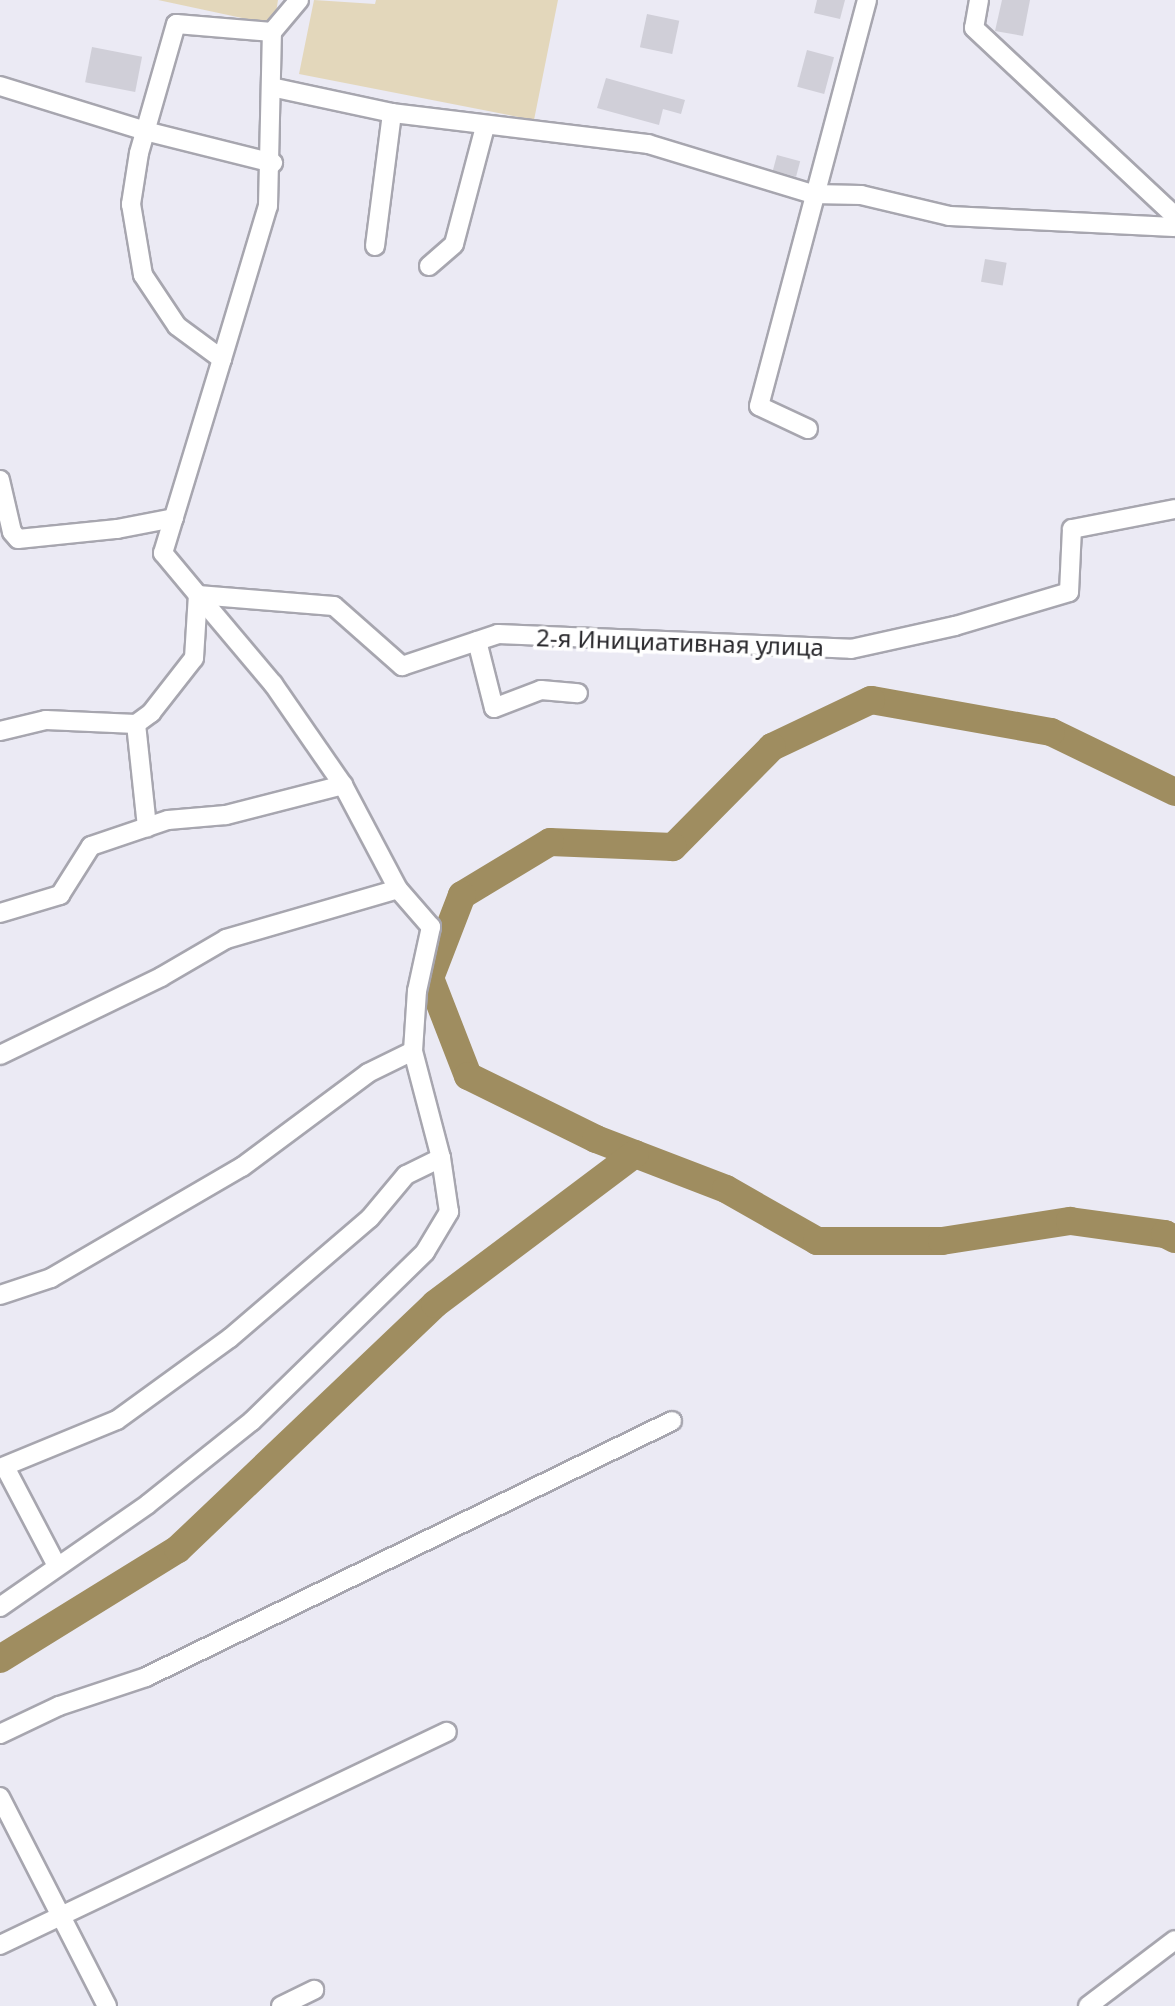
<!DOCTYPE html>
<html>
<head>
<meta charset="utf-8">
<style>
	body { margin:0 }
	#map { position:relative; width:1175px; height:2006px; overflow:hidden; background:#ebeaf4; font-family:"Noto Sans",sans-serif }
	div>[style] { position:absolute }
	.green>* { inset:0; background:#e3d7bb }
	.river>* { height:28px; margin:-14px; padding:0 14px; transform-origin:14px; border-radius:14px; background:#9f8d60 }
	.building>* { inset:0; background:#d0cfd8; transform-origin:0 0 }
	.roads { filter:drop-shadow(2px 0 #a7a6af) drop-shadow(-2px 0 #a7a6af) drop-shadow(0 2px #a7a6af) drop-shadow(0 -2px #a7a6af) }
	.street>* { height:18px; margin:-9px; padding:0 9px; transform-origin:9px; border-radius:9px; background:#fff }
	span { translate:-50% -50%; white-space:nowrap; text-align:center; line-height:1.15; -webkit-text-stroke:7px #fff; paint-order:stroke }
	.street-label { font-size:24px; color:#2b2a2e }
</style>
</head>
<body>
<div id="map">
	<div class="green">
		<div style="clip-path:polygon(158px 0,278px 0,274px 25px)"></div>
		<div style="clip-path:polygon(314px 0,375px 4px,376px 0,558px 0,534px 120px,299px 74px)"></div>
	</div>
	<div class="river">
		<div style="left:1175px;top:792px;width:138px;rotate:-154.2deg"></div>
		<div style="left:1051px;top:732px;width:183px;rotate:-169.9deg"></div>
		<div style="left:871px;top:700px;width:110px;rotate:154.6deg"></div>
		<div style="left:772px;top:747px;width:141px;rotate:134.7deg"></div>
		<div style="left:673px;top:847px;width:123px;rotate:-177.7deg"></div>
		<div style="left:550px;top:842px;width:103px;rotate:148.9deg"></div>
		<div style="left:462px;top:895px;width:89px;rotate:111.1deg"></div>
		<div style="left:430px;top:978px;width:105px;rotate:68.8deg"></div>
		<div style="left:468px;top:1076px;width:143px;rotate:26.2deg"></div>
		<div style="left:596px;top:1139px;width:139px;rotate:21deg"></div>
		<div style="left:726px;top:1189px;width:105px;rotate:29.7deg"></div>
		<div style="left:817px;top:1241px;width:125px"></div>
		<div style="left:942px;top:1241px;width:130px;rotate:-8.9deg"></div>
		<div style="left:1070px;top:1221px;width:96px;rotate:7.8deg"></div>
		<div style="left:1165px;top:1234px;width:11px;rotate:27deg"></div>
		<div style="left:0;top:1659px;width:209px;rotate:-31.7deg"></div>
		<div style="left:178px;top:1549px;width:355px;rotate:-43.6deg"></div>
		<div style="left:435px;top:1304px;width:250px;rotate:-36.9deg"></div>
	</div>
	<div class="building">
		<div style="clip-path:polygon(817px 0,845px 0,840px 19px,814px 13px)"></div>
		<div style="clip-path:polygon(1002px 0,1030px 0,1023px 36px,995px 31px)"></div>
		<div style="left:647px;top:14px;width:33px;height:34px;rotate:12deg"></div>
		<div style="left:92px;top:47px;width:51px;height:36px;rotate:11deg"></div>
		<div style="left:807px;top:50px;width:28px;height:38px;rotate:15deg"></div>
		<div style="clip-path:polygon(606px 78px,685px 100px,681px 114px,663px 109px,659px 125px,597px 108px)"></div>
		<div style="left:777px;top:155px;width:24px;height:16px;rotate:15deg"></div>
		<div style="left:985px;top:259px;width:22px;height:23px;rotate:10deg"></div>
	</div>
	<div class="roads">
		<div class="street">
			<div style="left:299px;top:0;width:42px;rotate:130.2deg"></div>
			<div style="left:272px;top:32px;width:96px;rotate:-175.2deg"></div>
			<div style="left:176px;top:24px;width:134px;rotate:106deg"></div>
			<div style="left:139px;top:153px;width:52px;rotate:98.9deg"></div>
			<div style="left:131px;top:204px;width:72px;rotate:80.4deg"></div>
			<div style="left:143px;top:275px;width:61px;rotate:56.3deg"></div>
			<div style="left:177px;top:326px;width:56px;rotate:36.3deg"></div>
			<div style="left:222px;top:359px;width:203px;rotate:106.9deg"></div>
			<div style="left:163px;top:553px;width:55px;rotate:50.2deg"></div>
			<div style="left:198px;top:595px;width:136px;rotate:4.6deg"></div>
			<div style="left:334px;top:606px;width:91px;rotate:41.4deg"></div>
			<div style="left:402px;top:666px;width:101px;rotate:-18.4deg"></div>
			<div style="left:498px;top:634px;width:353px;rotate:2.4deg"></div>
			<div style="left:851px;top:649px;width:107px;rotate:-12.5deg"></div>
			<div style="left:955px;top:626px;width:119px;rotate:-16.6deg"></div>
			<div style="left:1069px;top:592px;width:63px;rotate:-87.3deg"></div>
			<div style="left:1072px;top:529px;width:105px;rotate:-11deg"></div>
			<div style="left:979px;top:0;width:28px;rotate:100deg"></div>
			<div style="left:974px;top:28px;width:275px;rotate:43.1deg"></div>
			<div style="left:0;top:86px;width:152px;rotate:17.2deg"></div>
			<div style="left:145px;top:131px;width:132px;rotate:14deg"></div>
			<div style="left:271px;top:87px;width:124px;rotate:12.1deg"></div>
			<div style="left:392px;top:113px;width:258px;rotate:6.9deg"></div>
			<div style="left:648px;top:144px;width:172px;rotate:16.9deg"></div>
			<div style="left:813px;top:194px;width:48px;rotate:1.2deg"></div>
			<div style="left:861px;top:195px;width:90px;rotate:13.4deg"></div>
			<div style="left:949px;top:216px;width:226px;rotate:2.8deg"></div>
			<div style="left:375px;top:246px;width:134px;rotate:-82.7deg"></div>
			<div style="left:429px;top:266px;width:33px;rotate:-41deg"></div>
			<div style="left:454px;top:244px;width:121px;rotate:-75.2deg"></div>
			<div style="left:222px;top:359px;width:160px;rotate:-73.3deg"></div>
			<div style="left:268px;top:206px;width:174px;rotate:-88.7deg"></div>
			<div style="left:808px;top:429px;width:54px;rotate:-154.9deg"></div>
			<div style="left:759px;top:406px;width:420px;rotate:-75.1deg"></div>
			<div style="left:0;top:480px;width:53px;rotate:77deg"></div>
			<div style="left:12px;top:532px;width:9px;rotate:49deg"></div>
			<div style="left:18px;top:539px;width:100px;rotate:-5.8deg"></div>
			<div style="left:117px;top:529px;width:58px;rotate:-10.9deg"></div>
			<div style="left:477px;top:641px;width:69px;rotate:75.8deg"></div>
			<div style="left:494px;top:708px;width:50px;rotate:-21deg"></div>
			<div style="left:541px;top:690px;width:37px;rotate:5deg"></div>
			<div style="left:136px;top:724px;width:104px;rotate:83.9deg"></div>
			<div style="left:0;top:731px;width:47px;rotate:-13.4deg"></div>
			<div style="left:46px;top:720px;width:90px;rotate:2.5deg"></div>
			<div style="left:136px;top:724px;width:19px;rotate:-36deg"></div>
			<div style="left:151px;top:713px;width:70px;rotate:-52deg"></div>
			<div style="left:194px;top:658px;width:63px;rotate:-86.4deg"></div>
			<div style="left:0;top:913px;width:63px;rotate:-16.7deg"></div>
			<div style="left:60px;top:895px;width:58px;rotate:-57.7deg"></div>
			<div style="left:91px;top:846px;width:81px;rotate:-18.7deg"></div>
			<div style="left:168px;top:820px;width:58px;rotate:-4.9deg"></div>
			<div style="left:226px;top:815px;width:121px;rotate:-14.4deg"></div>
			<div style="left:0;top:1055px;width:179px;rotate:-25.8deg"></div>
			<div style="left:161px;top:977px;width:75px;rotate:-30.3deg"></div>
			<div style="left:226px;top:939px;width:179px;rotate:-16.2deg"></div>
			<div style="left:0;top:1295px;width:54px;rotate:-18.4deg"></div>
			<div style="left:51px;top:1278px;width:221px;rotate:-30.2deg"></div>
			<div style="left:242px;top:1167px;width:157px;rotate:-36.7deg"></div>
			<div style="left:368px;top:1073px;width:50px;rotate:-26.1deg"></div>
			<div style="left:5px;top:1467px;width:112px;rotate:62.3deg"></div>
			<div style="left:0;top:1468px;width:126px;rotate:-22.3deg"></div>
			<div style="left:117px;top:1420px;width:140px;rotate:-36deg"></div>
			<div style="left:230px;top:1338px;width:184px;rotate:-40.6deg"></div>
			<div style="left:370px;top:1218px;width:56px;rotate:-50.1deg"></div>
			<div style="left:406px;top:1175px;width:39px;rotate:-26deg"></div>
			<div style="left:441px;top:1158px;width:111px;rotate:-104.7deg"></div>
			<div style="left:413px;top:1051px;width:60px;rotate:-86.2deg"></div>
			<div style="left:417px;top:991px;width:66px;rotate:-77.7deg"></div>
			<div style="left:431px;top:927px;width:50px;rotate:-131deg"></div>
			<div style="left:398px;top:889px;width:118px;rotate:-117.9deg"></div>
			<div style="left:343px;top:785px;width:123px;rotate:-124.7deg"></div>
			<div style="left:273px;top:684px;width:116px;rotate:-130.1deg"></div>
			<div style="left:0;top:1607px;width:180px;rotate:-34.8deg"></div>
			<div style="left:148px;top:1504px;width:133px;rotate:-38.6deg"></div>
			<div style="left:252px;top:1421px;width:242px;rotate:-44.3deg"></div>
			<div style="left:425px;top:1252px;width:47px;rotate:-59deg"></div>
			<div style="left:449px;top:1212px;width:55px;rotate:-98.4deg"></div>
			<div style="left:0;top:1734px;width:65px;rotate:-25.4deg"></div>
			<div style="left:59px;top:1706px;width:92px;rotate:-18.4deg"></div>
			<div style="left:146px;top:1677px;width:585px;rotate:-25.95deg"></div>
			<div style="left:0;top:1797px;width:235px;rotate:62.9deg"></div>
			<div style="left:0;top:1945px;width:495px;rotate:-25.5deg"></div>
			<div style="left:281px;top:2006px;width:37px;rotate:-26deg"></div>
			<div style="left:1088px;top:2006px;width:109px;rotate:-37.2deg"></div>
		</div>
	</div>
	<div class="street-label">
		<span style="left:680px;top:642px;rotate:2deg">2-я Инициативная улица</span>
	</div>
</div>
</body>
</html>
